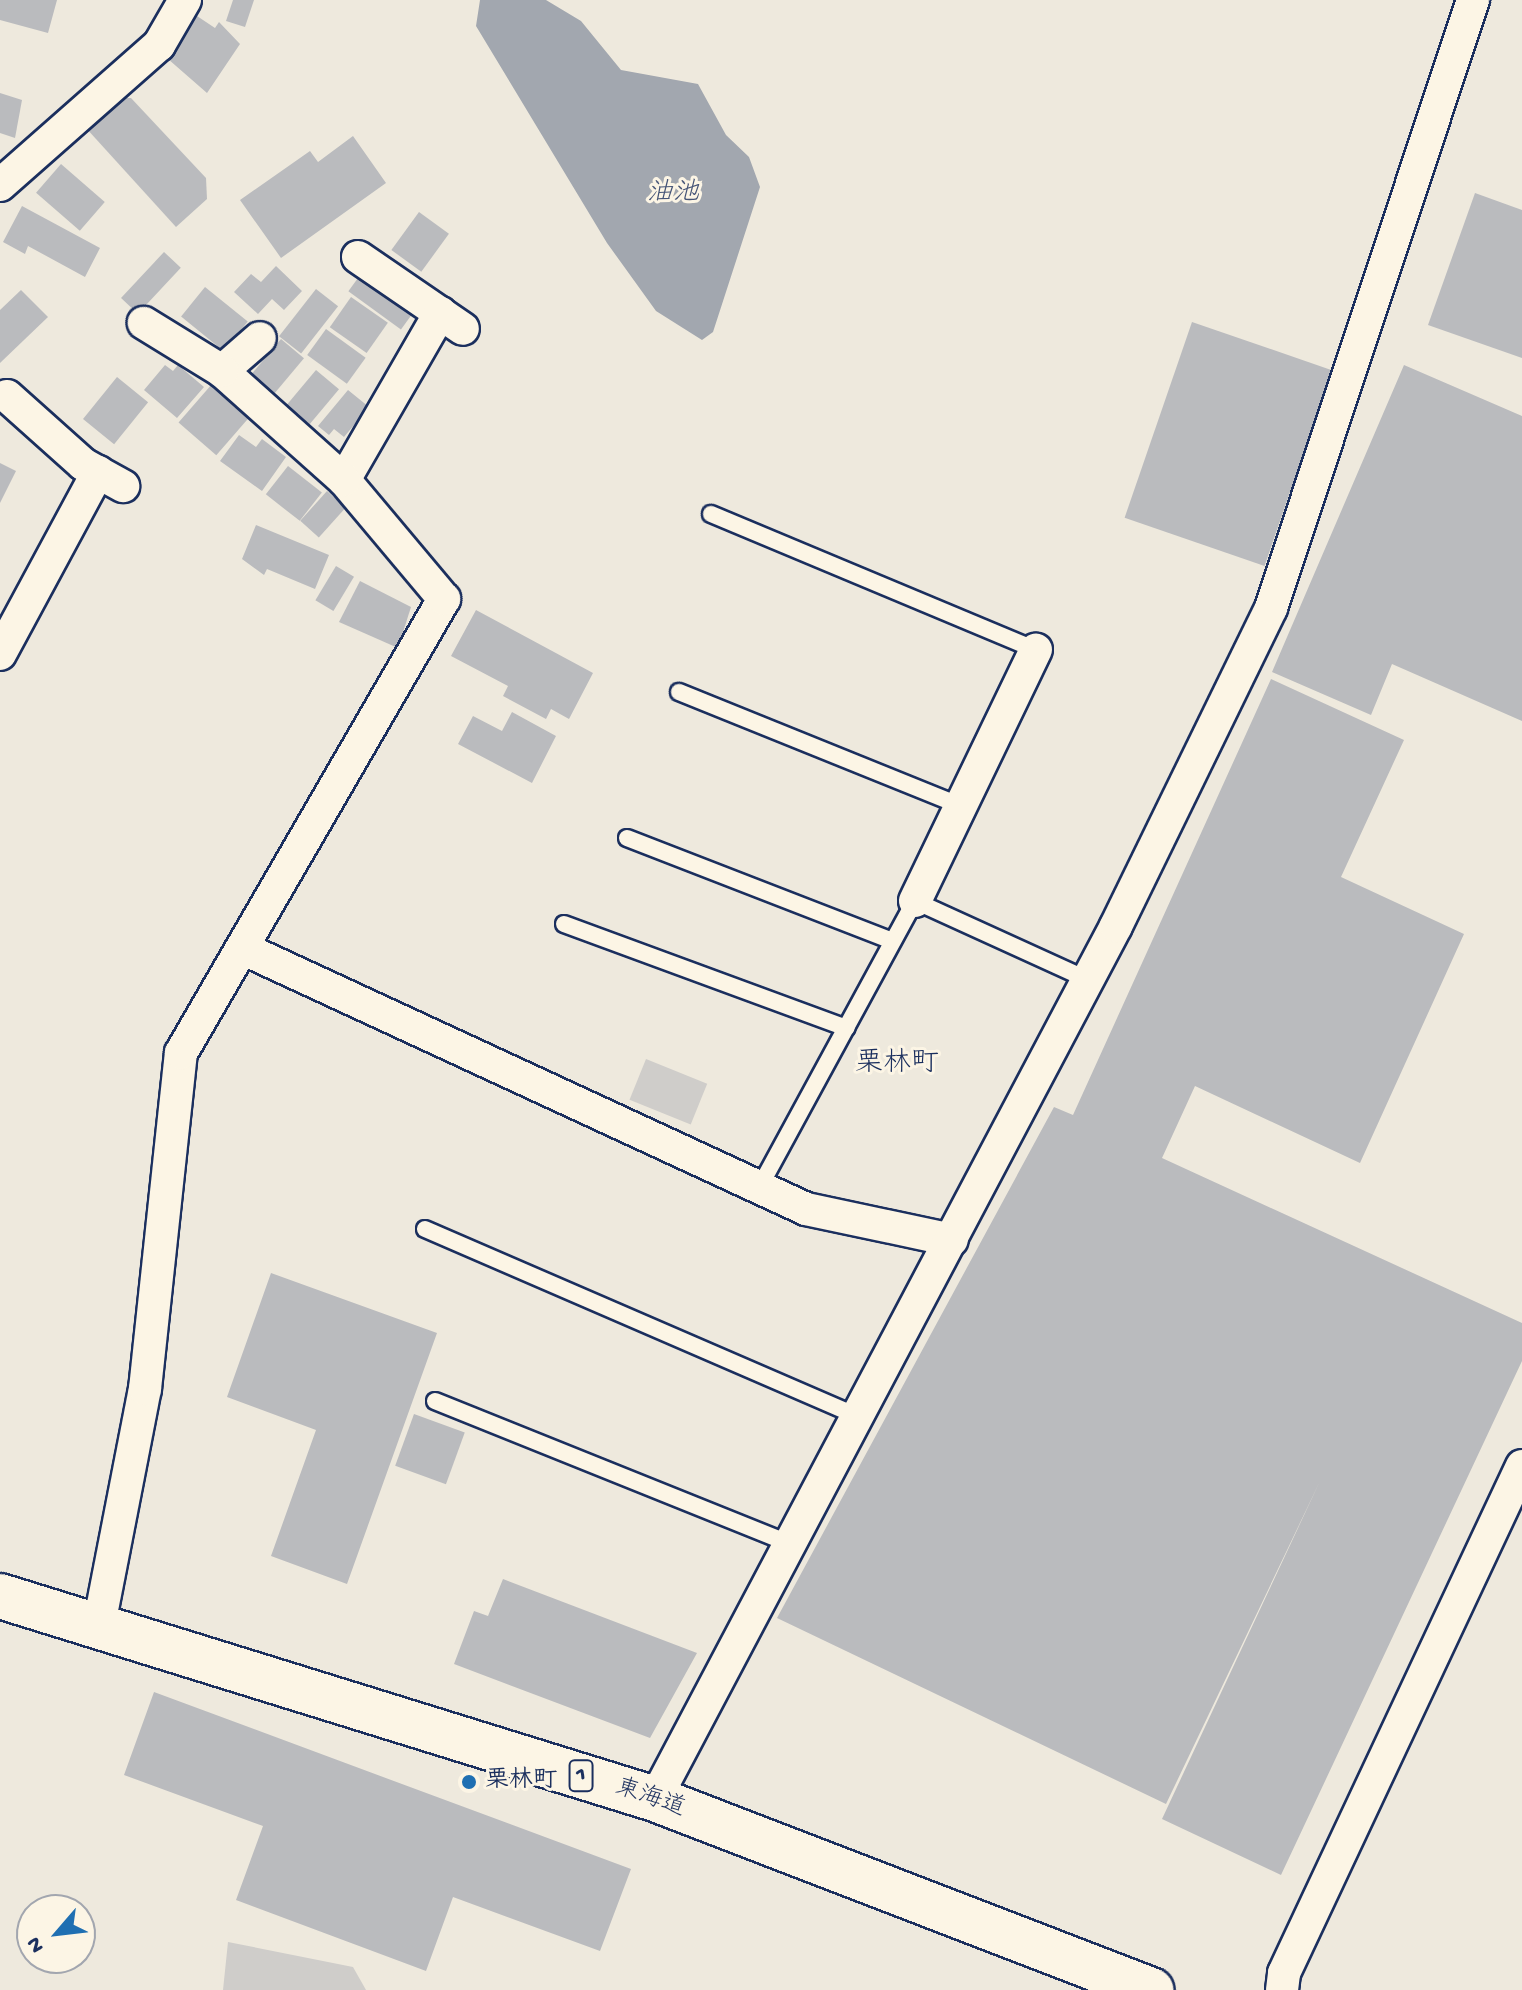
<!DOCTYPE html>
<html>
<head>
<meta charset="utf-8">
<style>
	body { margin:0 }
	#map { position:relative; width:1522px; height:1990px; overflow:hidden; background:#eee9dd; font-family:"Gochi Hand","Klee One",sans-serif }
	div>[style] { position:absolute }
	.green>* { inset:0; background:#cfcdca; transform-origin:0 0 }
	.water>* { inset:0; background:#a2a7af }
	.building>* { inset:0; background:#babbbe; transform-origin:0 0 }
	.roads { filter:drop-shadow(2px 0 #1b2f5e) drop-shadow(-2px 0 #1b2f5e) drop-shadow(0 2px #1b2f5e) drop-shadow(0 -2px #1b2f5e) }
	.service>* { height:16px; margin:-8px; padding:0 8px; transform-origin:8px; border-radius:8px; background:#fcf5e5 }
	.minor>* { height:32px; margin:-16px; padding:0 16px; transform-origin:16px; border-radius:16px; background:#fcf5e5 }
	.trunk>* { height:44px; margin:-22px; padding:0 22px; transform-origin:22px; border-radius:22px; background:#fcf5e5 }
	.dots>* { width:22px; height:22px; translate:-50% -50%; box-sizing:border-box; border:4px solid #fcf5e5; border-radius:50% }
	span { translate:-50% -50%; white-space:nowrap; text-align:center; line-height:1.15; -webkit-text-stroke:6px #fcf5e5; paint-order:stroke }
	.shield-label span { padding:2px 6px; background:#fcf5e5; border:2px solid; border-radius:6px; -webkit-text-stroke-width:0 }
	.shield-label { font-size:22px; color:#1b2f5e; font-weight:700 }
	.poi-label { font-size:24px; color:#1b2f5e; font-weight:700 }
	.left { translate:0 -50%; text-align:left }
	.street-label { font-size:24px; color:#1b2f5e }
	.water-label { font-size:26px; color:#445376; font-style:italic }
	.quarter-label { font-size:28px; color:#1b2f5e }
	.north { position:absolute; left:16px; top:1894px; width:80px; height:80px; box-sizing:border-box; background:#fcf5e5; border:2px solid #a2a6af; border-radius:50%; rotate:242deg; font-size:22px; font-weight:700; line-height:32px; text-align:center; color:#1b2f5e }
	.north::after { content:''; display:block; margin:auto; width:28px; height:36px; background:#1f6fb2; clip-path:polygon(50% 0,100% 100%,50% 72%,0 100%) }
</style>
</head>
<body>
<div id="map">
	<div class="green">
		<div style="left:646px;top:1059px;width:66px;height:44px;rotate:22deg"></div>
		<div style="clip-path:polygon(228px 1942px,353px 1967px,366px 1990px,223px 1990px)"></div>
	</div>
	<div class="water">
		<div style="clip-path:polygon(480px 0,546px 0,581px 21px,621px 70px,698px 84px,726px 135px,749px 157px,760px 187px,713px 332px,702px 340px,656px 311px,607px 243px,476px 26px)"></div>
	</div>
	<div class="building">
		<div style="clip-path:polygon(0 0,57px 0,48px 33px,0 20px)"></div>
		<div style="clip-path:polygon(233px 0,254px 0,245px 27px,226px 21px)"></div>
		<div style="clip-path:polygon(197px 16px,215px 28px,219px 22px,240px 44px,207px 93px,168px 59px)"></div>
		<div style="clip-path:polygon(0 93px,22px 100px,15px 138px,0 133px)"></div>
		<div style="clip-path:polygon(120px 98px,131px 98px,206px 178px,207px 199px,176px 227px,86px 128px)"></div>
		<div style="clip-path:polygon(353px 136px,386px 183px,281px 258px,240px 200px,310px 151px,318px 162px)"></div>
		<div style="left:61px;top:164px;width:58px;height:38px;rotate:41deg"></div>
		<div style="clip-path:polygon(1475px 193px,1522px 210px,1522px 358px,1428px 325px)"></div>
		<div style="clip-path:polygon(22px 206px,100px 248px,85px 277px,28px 246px,25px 254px,3px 242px)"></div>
		<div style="left:419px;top:212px;width:37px;height:47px;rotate:36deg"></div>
		<div style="left:164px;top:252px;width:23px;height:63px;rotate:43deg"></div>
		<div style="clip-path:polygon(276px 266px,302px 291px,284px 310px,272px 299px,258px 314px,234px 292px,251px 274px,261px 282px)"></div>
		<div style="left:366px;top:267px;width:65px;height:30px;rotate:36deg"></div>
		<div style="left:205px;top:287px;width:55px;height:38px;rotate:39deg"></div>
		<div style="left:316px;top:289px;width:28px;height:60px;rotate:38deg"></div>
		<div style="clip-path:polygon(21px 290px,48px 317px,0 363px,0 310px)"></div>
		<div style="left:351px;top:297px;width:45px;height:37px;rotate:35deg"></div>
		<div style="left:1192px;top:322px;width:148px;height:207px;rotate:19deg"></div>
		<div style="left:326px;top:329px;width:49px;height:32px;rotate:36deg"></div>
		<div style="left:281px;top:339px;width:30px;height:46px;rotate:40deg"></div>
		<div style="clip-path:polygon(165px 365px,173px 371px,178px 365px,204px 387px,177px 418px,144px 390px)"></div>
		<div style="clip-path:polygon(1404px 365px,1522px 416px,1522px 721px,1392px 664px,1371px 715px,1272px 672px)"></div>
		<div style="left:316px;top:370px;width:30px;height:46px;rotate:40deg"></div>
		<div style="left:117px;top:377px;width:40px;height:54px;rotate:39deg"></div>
		<div style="left:212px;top:384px;width:50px;height:51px;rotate:41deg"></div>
		<div style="clip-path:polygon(348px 390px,369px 407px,344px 437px,334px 429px,329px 435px,318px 426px)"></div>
		<div style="clip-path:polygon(239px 435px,256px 447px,262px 439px,286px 457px,262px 491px,220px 461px)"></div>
		<div style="clip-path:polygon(0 463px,16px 471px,0 503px)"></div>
		<div style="left:288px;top:466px;width:43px;height:36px;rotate:38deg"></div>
		<div style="left:327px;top:491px;width:25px;height:40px;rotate:42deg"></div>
		<div style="clip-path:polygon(256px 525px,329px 555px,315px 589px,267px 569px,264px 575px,242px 559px)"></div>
		<div style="left:336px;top:566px;width:21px;height:40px;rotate:31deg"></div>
		<div style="clip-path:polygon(360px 581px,411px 607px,398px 648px,339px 622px)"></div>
		<div style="clip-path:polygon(476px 610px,593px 673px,569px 719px,551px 709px,546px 719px,503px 696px,508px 686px,451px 656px)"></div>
		<div style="clip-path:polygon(1271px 679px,1404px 740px,1341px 877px,1464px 934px,1360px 1163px,1195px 1086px,1162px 1158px,1522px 1323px,1522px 1361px,1281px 1875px,1162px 1819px,1320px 1481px,1166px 1804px,777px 1618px,1054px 1107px,1073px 1115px)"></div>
		<div style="clip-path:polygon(512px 712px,556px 736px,532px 783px,458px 744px,473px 716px,502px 731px)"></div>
		<div style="clip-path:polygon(271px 1273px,437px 1333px,347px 1584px,271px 1556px,316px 1430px,227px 1397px)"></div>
		<div style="left:414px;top:1414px;width:54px;height:55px;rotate:20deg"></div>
		<div style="clip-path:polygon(503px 1579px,697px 1653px,650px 1738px,454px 1664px,474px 1611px,488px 1616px)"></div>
		<div style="clip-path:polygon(154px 1692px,631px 1869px,600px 1951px,453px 1897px,426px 1971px,236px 1900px,263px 1826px,124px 1775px)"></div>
	</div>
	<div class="roads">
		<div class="service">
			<div style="left:711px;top:514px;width:352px;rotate:22.7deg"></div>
			<div style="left:679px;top:692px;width:306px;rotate:22deg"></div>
			<div style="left:627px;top:838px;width:284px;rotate:21.2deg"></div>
			<div style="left:564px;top:924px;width:301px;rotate:20.2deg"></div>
			<div style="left:759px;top:1188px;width:327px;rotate:-61.5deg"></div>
			<div style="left:915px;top:901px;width:190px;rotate:24.5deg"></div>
			<div style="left:425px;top:1229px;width:474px;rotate:23.4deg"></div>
			<div style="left:435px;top:1401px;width:380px;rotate:21.9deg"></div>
		</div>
		<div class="minor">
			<div style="left:0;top:185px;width:212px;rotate:-41.4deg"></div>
			<div style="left:159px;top:45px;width:52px;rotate:-60deg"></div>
			<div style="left:358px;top:257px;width:127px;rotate:34.4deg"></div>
			<div style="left:222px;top:371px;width:50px;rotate:-41deg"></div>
			<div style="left:7px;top:396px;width:102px;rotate:41.8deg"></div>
			<div style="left:83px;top:464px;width:46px;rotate:28.8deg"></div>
			<div style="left:344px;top:480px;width:193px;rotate:-60.1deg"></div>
			<div style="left:0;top:654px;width:207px;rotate:-61.7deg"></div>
			<div style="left:915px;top:901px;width:279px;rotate:-64.3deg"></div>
			<div style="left:242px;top:948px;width:621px;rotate:24.83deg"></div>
			<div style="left:806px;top:1209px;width:149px;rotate:12deg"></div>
			<div style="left:99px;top:1625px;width:240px;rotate:-79deg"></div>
			<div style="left:145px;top:1389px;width:338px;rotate:-83.9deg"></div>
			<div style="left:181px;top:1053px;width:525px;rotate:-59.92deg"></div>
			<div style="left:444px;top:599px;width:155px;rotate:-130deg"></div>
			<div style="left:344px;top:480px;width:164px;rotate:-138.2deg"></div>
			<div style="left:222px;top:371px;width:92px;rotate:-148.4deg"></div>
			<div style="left:655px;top:1799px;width:987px;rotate:-62.16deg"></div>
			<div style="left:1116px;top:926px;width:354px;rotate:-64deg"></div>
			<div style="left:1271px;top:608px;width:641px;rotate:-71.62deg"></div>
			<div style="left:1282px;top:1990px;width:17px;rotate:-83deg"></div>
			<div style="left:1284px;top:1973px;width:560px;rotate:-64.85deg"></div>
		</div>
		<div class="trunk">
			<div style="left:0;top:1596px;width:686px;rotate:17.22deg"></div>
			<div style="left:655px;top:1799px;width:532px;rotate:21.06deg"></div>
		</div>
	</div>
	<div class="dots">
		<div style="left:469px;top:1782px;background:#1f6fb2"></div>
	</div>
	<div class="shield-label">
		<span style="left:581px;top:1776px">1</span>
	</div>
	<div class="poi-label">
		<span class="left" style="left:485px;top:1782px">栗林町</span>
	</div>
	<div class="street-label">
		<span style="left:650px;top:1799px;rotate:19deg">東海道</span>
	</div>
	<div class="water-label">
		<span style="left:673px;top:195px">油池</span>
	</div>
	<div class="quarter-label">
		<span style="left:897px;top:1065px">栗林町</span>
	</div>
	<div class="north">N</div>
</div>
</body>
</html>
